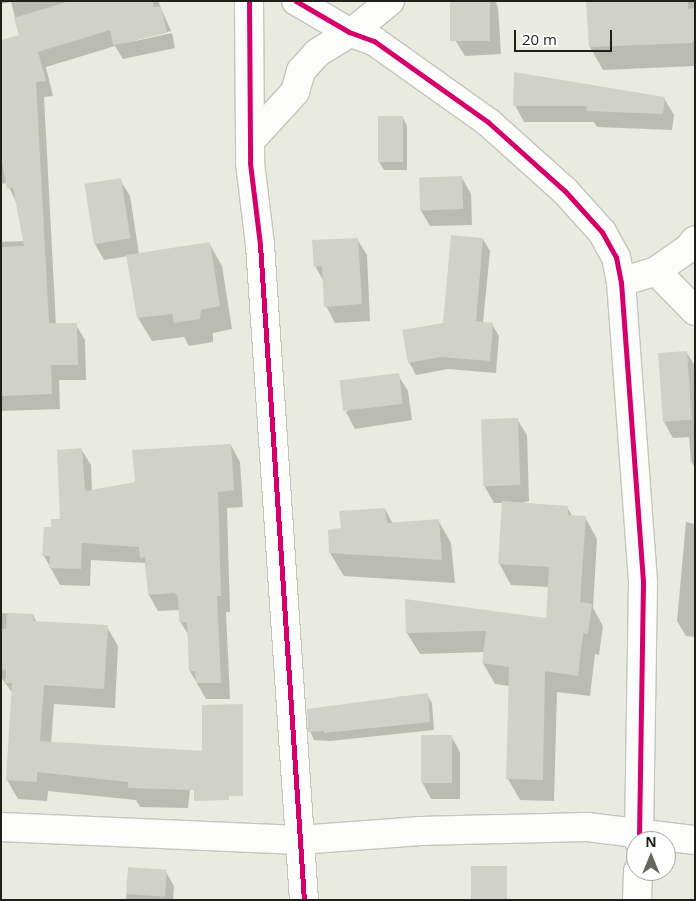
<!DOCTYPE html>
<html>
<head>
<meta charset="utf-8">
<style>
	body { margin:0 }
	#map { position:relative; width:696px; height:901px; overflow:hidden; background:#e9ebe1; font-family:"Open Sans",sans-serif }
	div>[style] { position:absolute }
	.shadow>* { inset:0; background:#0003 }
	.building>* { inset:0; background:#d0d2ca; transform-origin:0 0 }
	.roads { filter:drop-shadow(1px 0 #c4c5be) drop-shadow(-1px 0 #c4c5be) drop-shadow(0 1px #c4c5be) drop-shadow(0 -1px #c4c5be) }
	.minor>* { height:28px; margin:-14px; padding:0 14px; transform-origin:14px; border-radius:14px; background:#fcfcfa }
	.cycleway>* { height:5px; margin:-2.5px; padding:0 2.5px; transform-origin:2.5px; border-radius:2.5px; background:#d6006c }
	span { translate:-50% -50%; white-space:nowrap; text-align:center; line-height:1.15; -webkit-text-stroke:4.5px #fff; paint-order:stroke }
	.frame { position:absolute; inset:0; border:2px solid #1f201a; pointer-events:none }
	.north { position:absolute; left:626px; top:831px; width:50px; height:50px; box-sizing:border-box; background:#fff; border:1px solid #a5a6a3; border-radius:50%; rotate:0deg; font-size:14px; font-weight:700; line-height:20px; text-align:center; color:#1f201a }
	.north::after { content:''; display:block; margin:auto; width:18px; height:22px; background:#666760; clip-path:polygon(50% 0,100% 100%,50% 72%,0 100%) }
	.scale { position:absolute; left:514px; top:30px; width:98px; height:22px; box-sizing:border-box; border:2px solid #1f201a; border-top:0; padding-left:6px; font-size:15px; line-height:18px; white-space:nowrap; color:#1f201a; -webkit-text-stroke:4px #fff; paint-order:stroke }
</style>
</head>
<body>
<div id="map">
	<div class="shadow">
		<div style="clip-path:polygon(1px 1px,158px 1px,171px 31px,117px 45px,172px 33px,175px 48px,123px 59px,115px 46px,46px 67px,53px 96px,44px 97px,56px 325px,76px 325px,85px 340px,86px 380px,59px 380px,60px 409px,1px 411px,1px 242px,24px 241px,17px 204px,7px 183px,1px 184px,1px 41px,20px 36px,11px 2px,1px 4px)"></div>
		<div style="clip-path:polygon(452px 1px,495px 1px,498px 7px,501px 54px,465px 56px,455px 40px)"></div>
		<div style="clip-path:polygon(588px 1px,695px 1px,695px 66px,603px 70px,590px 47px)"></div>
		<div style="clip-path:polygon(664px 98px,674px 115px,672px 130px,597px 127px,594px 122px,524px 122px,515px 105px)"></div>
		<div style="clip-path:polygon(403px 118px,407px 126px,407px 170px,384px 170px,379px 162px)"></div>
		<div style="clip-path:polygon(462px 178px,471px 194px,472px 225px,430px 226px,420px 209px)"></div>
		<div style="clip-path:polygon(120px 180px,130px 196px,139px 254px,209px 243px,222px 266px,232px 329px,213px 333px,213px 342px,189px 346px,184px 337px,152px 341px,138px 318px,128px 256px,104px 260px,95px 244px)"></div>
		<div style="clip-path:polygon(357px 239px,367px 255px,370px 321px,335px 323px,326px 306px,324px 282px,315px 266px)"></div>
		<div style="clip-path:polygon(483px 239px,490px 251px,483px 323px,492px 324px,499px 336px,496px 373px,448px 369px,416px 375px,409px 362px,444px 324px)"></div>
		<div style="clip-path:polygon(687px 353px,695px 366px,695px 468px,691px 461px,689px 437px,673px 438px,664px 422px,659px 355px)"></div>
		<div style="clip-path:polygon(398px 375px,408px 391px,412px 420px,355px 429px,346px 412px)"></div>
		<div style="clip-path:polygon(517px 419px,527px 435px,529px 501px,518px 504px,567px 507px,573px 517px,585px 517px,597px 539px,593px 608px,603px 626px,599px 655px,595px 654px,590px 696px,557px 692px,554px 801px,520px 800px,508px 779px,510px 686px,495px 684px,483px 663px,484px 652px,420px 654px,407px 633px,547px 619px,549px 587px,511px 585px,499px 563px,503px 503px,494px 503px,485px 487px)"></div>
		<div style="clip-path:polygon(231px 445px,240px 462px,243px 507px,227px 508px,230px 612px,226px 612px,230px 699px,206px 699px,190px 671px,189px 636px,180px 621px,180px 610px,158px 611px,149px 595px,145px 563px,91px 560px,90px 586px,60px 585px,44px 556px,52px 529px,61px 521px,81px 449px,91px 465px,92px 491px,136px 483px)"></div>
		<div style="clip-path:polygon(385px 509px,393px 524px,438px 520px,451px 543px,455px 583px,344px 576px,330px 553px,342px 530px)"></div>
		<div style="clip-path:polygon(686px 522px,695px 524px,695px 637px,686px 636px,677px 621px)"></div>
		<div style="clip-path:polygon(1px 613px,33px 615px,37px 623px,107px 627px,118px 646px,115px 708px,54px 704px,51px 743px,192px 770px,188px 808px,140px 807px,136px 800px,48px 791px,47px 801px,18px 799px,7px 780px,13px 694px,1px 677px)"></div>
		<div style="clip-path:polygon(427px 695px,432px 703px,434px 730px,330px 741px,314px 740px,310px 731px,396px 701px,396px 697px)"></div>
		<div style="clip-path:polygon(451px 736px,460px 752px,460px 799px,431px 799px,422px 782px)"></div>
		<div style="clip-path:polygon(129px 868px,166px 872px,174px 886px,173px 900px,126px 900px)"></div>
	</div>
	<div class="building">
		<div style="clip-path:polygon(70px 1px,153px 1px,154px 7px,161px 6px,167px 33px,113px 45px,110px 30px,38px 52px,46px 81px,36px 82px,49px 323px,77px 323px,78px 365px,51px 365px,52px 394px,1px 396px,1px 247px,24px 246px,13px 188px,7px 189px,1px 158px,1px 40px,19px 35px,14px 18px)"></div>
		<div style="left:450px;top:1px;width:40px;height:40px"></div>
		<div style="clip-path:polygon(586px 1px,688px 1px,688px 9px,695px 8px,695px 39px,692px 43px,589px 47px)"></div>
		<div style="clip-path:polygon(514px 72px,665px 97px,663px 114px,586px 111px,587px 106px,513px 106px)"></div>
		<div style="left:403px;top:116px;width:46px;height:25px;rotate:90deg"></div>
		<div style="left:462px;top:176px;width:33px;height:43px;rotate:88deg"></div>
		<div style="left:121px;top:178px;width:61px;height:37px;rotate:81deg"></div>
		<div style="clip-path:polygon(451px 235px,483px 238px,476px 321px,493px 323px,490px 361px,441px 357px,408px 363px,402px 330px,443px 323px)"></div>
		<div style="clip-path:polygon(358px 238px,362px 304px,324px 307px,322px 266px,314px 267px,312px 240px)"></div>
		<div style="clip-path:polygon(210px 242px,220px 306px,201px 310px,200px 319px,174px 323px,172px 314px,137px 318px,126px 255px)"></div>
		<div style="left:687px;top:351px;width:69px;height:29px;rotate:86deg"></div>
		<div style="left:399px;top:373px;width:31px;height:60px;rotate:83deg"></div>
		<div style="left:518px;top:418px;width:67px;height:37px;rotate:88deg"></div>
		<div style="clip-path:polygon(231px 444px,234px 490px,218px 492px,221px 596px,217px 596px,221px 683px,196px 683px,195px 671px,189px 671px,187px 622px,179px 622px,178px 596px,174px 593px,148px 595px,145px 557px,140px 558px,139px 547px,82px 543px,81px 569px,49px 568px,50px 556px,42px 556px,44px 527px,51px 527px,51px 519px,60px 519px,57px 450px,82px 448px,85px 491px,135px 482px,132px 450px)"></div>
		<div style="clip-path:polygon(502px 501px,568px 506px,568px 515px,586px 516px,580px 602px,592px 604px,588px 634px,583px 633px,578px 676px,545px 671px,543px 780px,506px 779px,509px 667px,482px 663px,486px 631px,406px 633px,405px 599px,546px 618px,549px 567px,498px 564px)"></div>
		<div style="clip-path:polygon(385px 508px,387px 523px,439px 519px,442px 560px,329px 553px,328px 530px,341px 528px,339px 511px)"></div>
		<div style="clip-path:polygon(7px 613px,34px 614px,33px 621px,108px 625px,104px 689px,44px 685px,40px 741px,202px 751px,202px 705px,243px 704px,243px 796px,229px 796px,229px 800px,194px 801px,194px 790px,128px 788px,128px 782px,37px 772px,37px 782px,6px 780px,12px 683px,5px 683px,6px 670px,1px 669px,1px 629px,6px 629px)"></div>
		<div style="clip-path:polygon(428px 693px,430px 722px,324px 733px,324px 731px,308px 732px,307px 709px)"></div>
		<div style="left:421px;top:735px;width:31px;height:48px"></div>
		<div style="left:471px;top:866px;width:36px;height:34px"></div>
		<div style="left:128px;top:867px;width:39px;height:27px;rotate:4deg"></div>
	</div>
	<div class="roads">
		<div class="minor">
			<div style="left:249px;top:1px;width:162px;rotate:89.6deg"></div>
			<div style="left:250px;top:163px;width:83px;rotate:83deg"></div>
			<div style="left:260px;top:245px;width:656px;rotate:86.16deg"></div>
			<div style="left:296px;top:1px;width:61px;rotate:30.3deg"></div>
			<div style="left:349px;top:32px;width:27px;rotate:20deg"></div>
			<div style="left:374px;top:41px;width:140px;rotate:35.4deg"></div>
			<div style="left:488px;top:122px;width:103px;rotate:41.9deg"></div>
			<div style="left:565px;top:191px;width:55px;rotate:47.9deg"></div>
			<div style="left:602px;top:232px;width:29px;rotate:61deg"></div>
			<div style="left:616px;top:257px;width:25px;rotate:79deg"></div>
			<div style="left:621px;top:282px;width:301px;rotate:85.8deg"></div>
			<div style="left:643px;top:582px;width:259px;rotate:90.9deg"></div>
			<div style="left:251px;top:140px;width:65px;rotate:-47.5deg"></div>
			<div style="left:295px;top:92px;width:22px;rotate:-74deg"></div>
			<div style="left:301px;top:71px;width:24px;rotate:-48deg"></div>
			<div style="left:317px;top:53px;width:46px;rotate:-31.6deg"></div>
			<div style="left:356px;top:29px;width:44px;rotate:-39.5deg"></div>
			<div style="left:656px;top:271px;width:56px;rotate:45.7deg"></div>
			<div style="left:621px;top:282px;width:37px;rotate:-17deg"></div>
			<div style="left:656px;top:271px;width:39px;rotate:-35deg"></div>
			<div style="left:688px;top:249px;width:11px;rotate:-52deg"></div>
			<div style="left:1px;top:827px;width:298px;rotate:2.5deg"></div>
			<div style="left:299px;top:840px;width:122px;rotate:-4.2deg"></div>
			<div style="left:421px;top:831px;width:166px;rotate:-1.4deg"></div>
			<div style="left:587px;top:827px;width:109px;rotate:6.9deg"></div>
			<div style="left:637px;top:900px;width:29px;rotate:-88deg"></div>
		</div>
	</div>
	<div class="cycleway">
		<div style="left:249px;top:1px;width:162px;rotate:89.6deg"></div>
		<div style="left:250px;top:163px;width:83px;rotate:83deg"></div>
		<div style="left:260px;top:245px;width:656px;rotate:86.16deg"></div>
		<div style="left:296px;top:1px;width:61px;rotate:30.3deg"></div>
		<div style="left:349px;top:32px;width:27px;rotate:20deg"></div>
		<div style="left:374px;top:41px;width:140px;rotate:35.4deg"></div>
		<div style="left:488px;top:122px;width:103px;rotate:41.9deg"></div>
		<div style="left:565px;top:191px;width:55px;rotate:47.9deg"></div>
		<div style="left:602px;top:232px;width:29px;rotate:61deg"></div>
		<div style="left:616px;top:257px;width:25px;rotate:79deg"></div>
		<div style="left:621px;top:282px;width:301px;rotate:85.8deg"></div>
		<div style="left:643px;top:582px;width:259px;rotate:90.9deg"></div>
	</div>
	<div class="frame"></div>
	<div class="north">N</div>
	<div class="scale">20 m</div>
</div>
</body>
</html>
